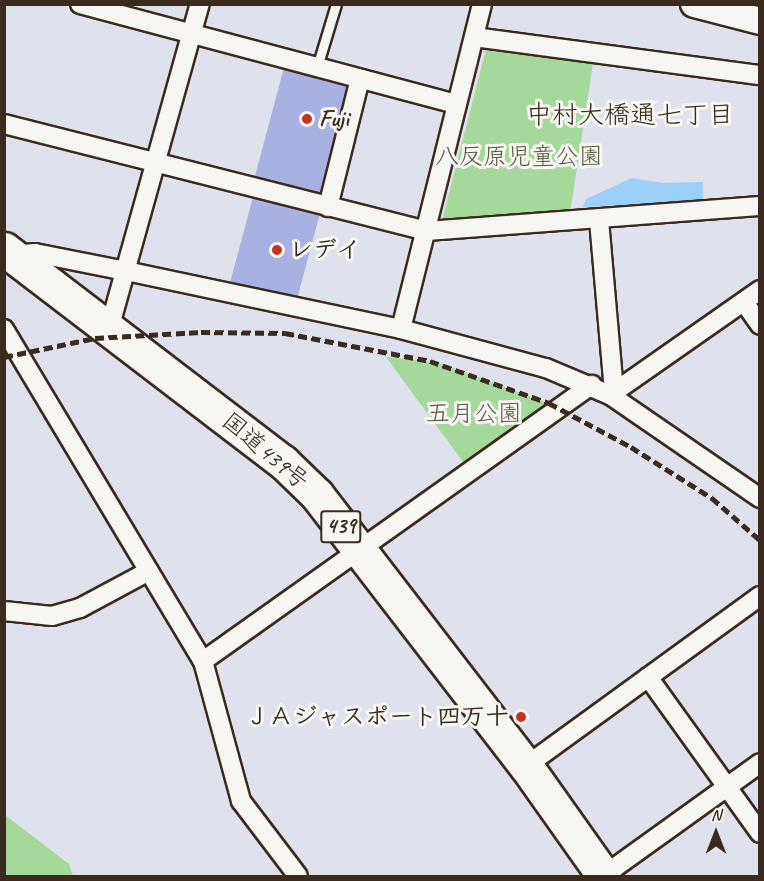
<!DOCTYPE html>
<html>
<head>
<meta charset="utf-8">
<style>
	body { margin:0 }
	#map { position:relative; width:764px; height:881px; overflow:hidden; background:#dfe1ed; font-family:Caveat,"Klee One",sans-serif }
	div>[style] { position:absolute }
	.green>* { inset:0; background:#a5d99c }
	.water>* { inset:0; background:#9ccff9 }
	.building>* { inset:0; background:#a8b1e1; transform-origin:0 0 }
	.roads { filter:drop-shadow(2px 0 #3b2a1e) drop-shadow(-2px 0 #3b2a1e) drop-shadow(0 2px #3b2a1e) drop-shadow(0 -2px #3b2a1e) }
	.lane>* { height:9px; margin:-4.5px; padding:0 4.5px; transform-origin:4.5px; border-radius:4.5px; background:#f6f6f2 }
	.street>* { height:18px; margin:-9px; padding:0 9px; transform-origin:9px; border-radius:9px; background:#f6f6f2 }
	.secondary>* { height:26px; margin:-13px; padding:0 13px; transform-origin:13px; border-radius:13px; background:#f6f6f2 }
	.highway>* { height:33px; margin:-16.5px; padding:0 16.5px; transform-origin:16.5px; border-radius:16.5px; background:#f6f6f2 }
	.rail>* { height:4.5px; margin-top:-2.25px; transform-origin:0; background:repeating-linear-gradient(90deg,#3b2a1e 0 9px,transparent 0 13.5px) }
	.dots>* { width:16px; height:16px; translate:-50% -50%; box-sizing:border-box; border:3px solid #f6f6f2; border-radius:50% }
	span { translate:-50% -50%; white-space:nowrap; text-align:center; line-height:1.15; -webkit-text-stroke:6px #f6f6f2; paint-order:stroke }
	.shield-label span { padding:2px 4px; background:#f6f6f2; border:2px solid; border-radius:4px; -webkit-text-stroke-width:0 }
	.shield-label { font-size:22px; color:#3b2a1e; font-weight:700 }
	.poi-label { font-size:24px; color:#3b2a1e; font-weight:700 }
	.left { translate:0 -50%; text-align:left }
	.right { translate:-100% -50%; text-align:right }
	.park-label { font-size:24px; color:#56563e }
	.street-label { font-size:24px; color:#3b2a1e }
	.neighbourhood-label { font-size:26px; color:#3b2a1e }
	.frame { position:absolute; inset:0; border:6px solid #3b2a1e; pointer-events:none }
	.north { position:absolute; left:686px; top:803px; width:60px; height:60px; -webkit-text-stroke:4px #f6f6f2; paint-order:stroke; rotate:0deg; font-size:16px; font-weight:700; line-height:24px; text-align:center; color:#3b2a1e }
	.north::after { content:''; display:block; margin:auto; width:21px; height:27px; background:#3b2a1e; clip-path:polygon(50% 0,100% 100%,50% 72%,0 100%) }
</style>
</head>
<body>
<div id="map">
	<div class="green">
		<div style="clip-path:polygon(488px 41px,594px 57px,570px 213px,442px 221px)"></div>
		<div style="clip-path:polygon(386px 357px,437px 362px,553px 405px,466px 466px)"></div>
		<div style="clip-path:polygon(5px 815px,69px 864px,73px 876px,5px 876px)"></div>
	</div>
	<div class="water">
		<div style="clip-path:polygon(632px 178px,662px 183px,703px 182px,703px 201px,583px 207px,586px 199px)"></div>
	</div>
	<div class="building">
		<div style="left:285px;top:64px;width:72px;height:117px;rotate:15deg"></div>
		<div style="left:253px;top:197px;width:69px;height:91px;rotate:15deg"></div>
	</div>
	<div class="roads">
		<div class="lane">
			<div style="left:317px;top:67px;width:66px;rotate:-73.2deg"></div>
		</div>
		<div class="street">
			<div style="left:80px;top:4px;width:390px;rotate:14.9deg"></div>
			<div style="left:474px;top:37px;width:289px;rotate:7.6deg"></div>
			<div style="left:4px;top:124px;width:435px;rotate:14.2deg"></div>
			<div style="left:426px;top:231px;width:335px;rotate:-4.3deg"></div>
			<div style="left:328px;top:207px;width:132px;rotate:-76deg"></div>
			<div style="left:599px;top:220px;width:173px;rotate:85deg"></div>
			<div style="left:12px;top:255px;width:23px;rotate:-5deg"></div>
			<div style="left:35px;top:253px;width:93px;rotate:11.2deg"></div>
			<div style="left:126px;top:271px;width:281px;rotate:11.9deg"></div>
			<div style="left:401px;top:329px;width:150px;rotate:15.1deg"></div>
			<div style="left:546px;top:368px;width:69px;rotate:22.9deg"></div>
			<div style="left:610px;top:395px;width:182px;rotate:34.5deg"></div>
			<div style="left:744px;top:302px;width:28px;rotate:55deg"></div>
			<div style="left:4px;top:329px;width:387px;rotate:59.1deg"></div>
			<div style="left:203px;top:661px;width:145px;rotate:74.8deg"></div>
			<div style="left:241px;top:801px;width:94px;rotate:52.8deg"></div>
			<div style="left:109px;top:329px;width:337px;rotate:-74.4deg"></div>
			<div style="left:401px;top:329px;width:335px;rotate:-76deg"></div>
			<div style="left:610px;top:395px;width:183px;rotate:-35deg"></div>
			<div style="left:4px;top:611px;width:48px;rotate:5.9deg"></div>
			<div style="left:52px;top:616px;width:29px;rotate:-16deg"></div>
			<div style="left:80px;top:608px;width:78px;rotate:-28.2deg"></div>
			<div style="left:203px;top:661px;width:477px;rotate:-35.4deg"></div>
			<div style="left:648px;top:677px;width:192px;rotate:54.3deg"></div>
			<div style="left:526px;top:766px;width:289px;rotate:-36deg"></div>
			<div style="left:603px;top:876px;width:193px;rotate:-35.7deg"></div>
		</div>
		<div class="secondary">
			<div style="left:694px;top:4px;width:68px;rotate:14.4deg"></div>
		</div>
		<div class="highway">
			<div style="left:4px;top:249px;width:351px;rotate:37.4deg"></div>
			<div style="left:283px;top:462px;width:47px;rotate:44.1deg"></div>
			<div style="left:317px;top:495px;width:342px;rotate:52.4deg"></div>
			<div style="left:526px;top:766px;width:135px;rotate:54.7deg"></div>
		</div>
	</div>
	<div class="rail">
		<div style="left:4px;top:357px;width:93px;rotate:-11.8deg"></div>
		<div style="left:95px;top:338px;width:106px;rotate:-3.2deg"></div>
		<div style="left:201px;top:332px;width:84px;rotate:0.7deg"></div>
		<div style="left:285px;top:333px;width:148px;rotate:10.9deg"></div>
		<div style="left:430px;top:361px;width:126px;rotate:19.4deg"></div>
		<div style="left:549px;top:403px;width:93px;rotate:28.2deg"></div>
		<div style="left:631px;top:447px;width:96px;rotate:32.2deg"></div>
		<div style="left:712px;top:498px;width:64px;rotate:41.2deg"></div>
	</div>
	<div class="dots">
		<div style="left:307px;top:119px;background:#c8321e"></div>
		<div style="left:277px;top:250px;background:#c8321e"></div>
		<div style="left:521px;top:717px;background:#c8321e"></div>
	</div>
	<div class="shield-label">
		<span style="left:341px;top:527px">439</span>
	</div>
	<div class="poi-label">
		<span class="left" style="left:319px;top:119px">Fuji</span>
		<span class="left" style="left:289px;top:250px">レデイ</span>
		<span class="right" style="left:509px;top:717px">ＪＡジャスポート四万十</span>
	</div>
	<div class="park-label">
		<span style="left:519px;top:157px">八反原児童公園</span>
		<span style="left:474px;top:414px">五月公園</span>
	</div>
	<div class="street-label">
		<span style="left:265px;top:451px;rotate:40deg">国道439号</span>
	</div>
	<div class="neighbourhood-label">
		<span style="left:630px;top:115px">中村大橋通七丁目</span>
	</div>
	<div class="frame"></div>
	<div class="north">N</div>
</div>
</body>
</html>
